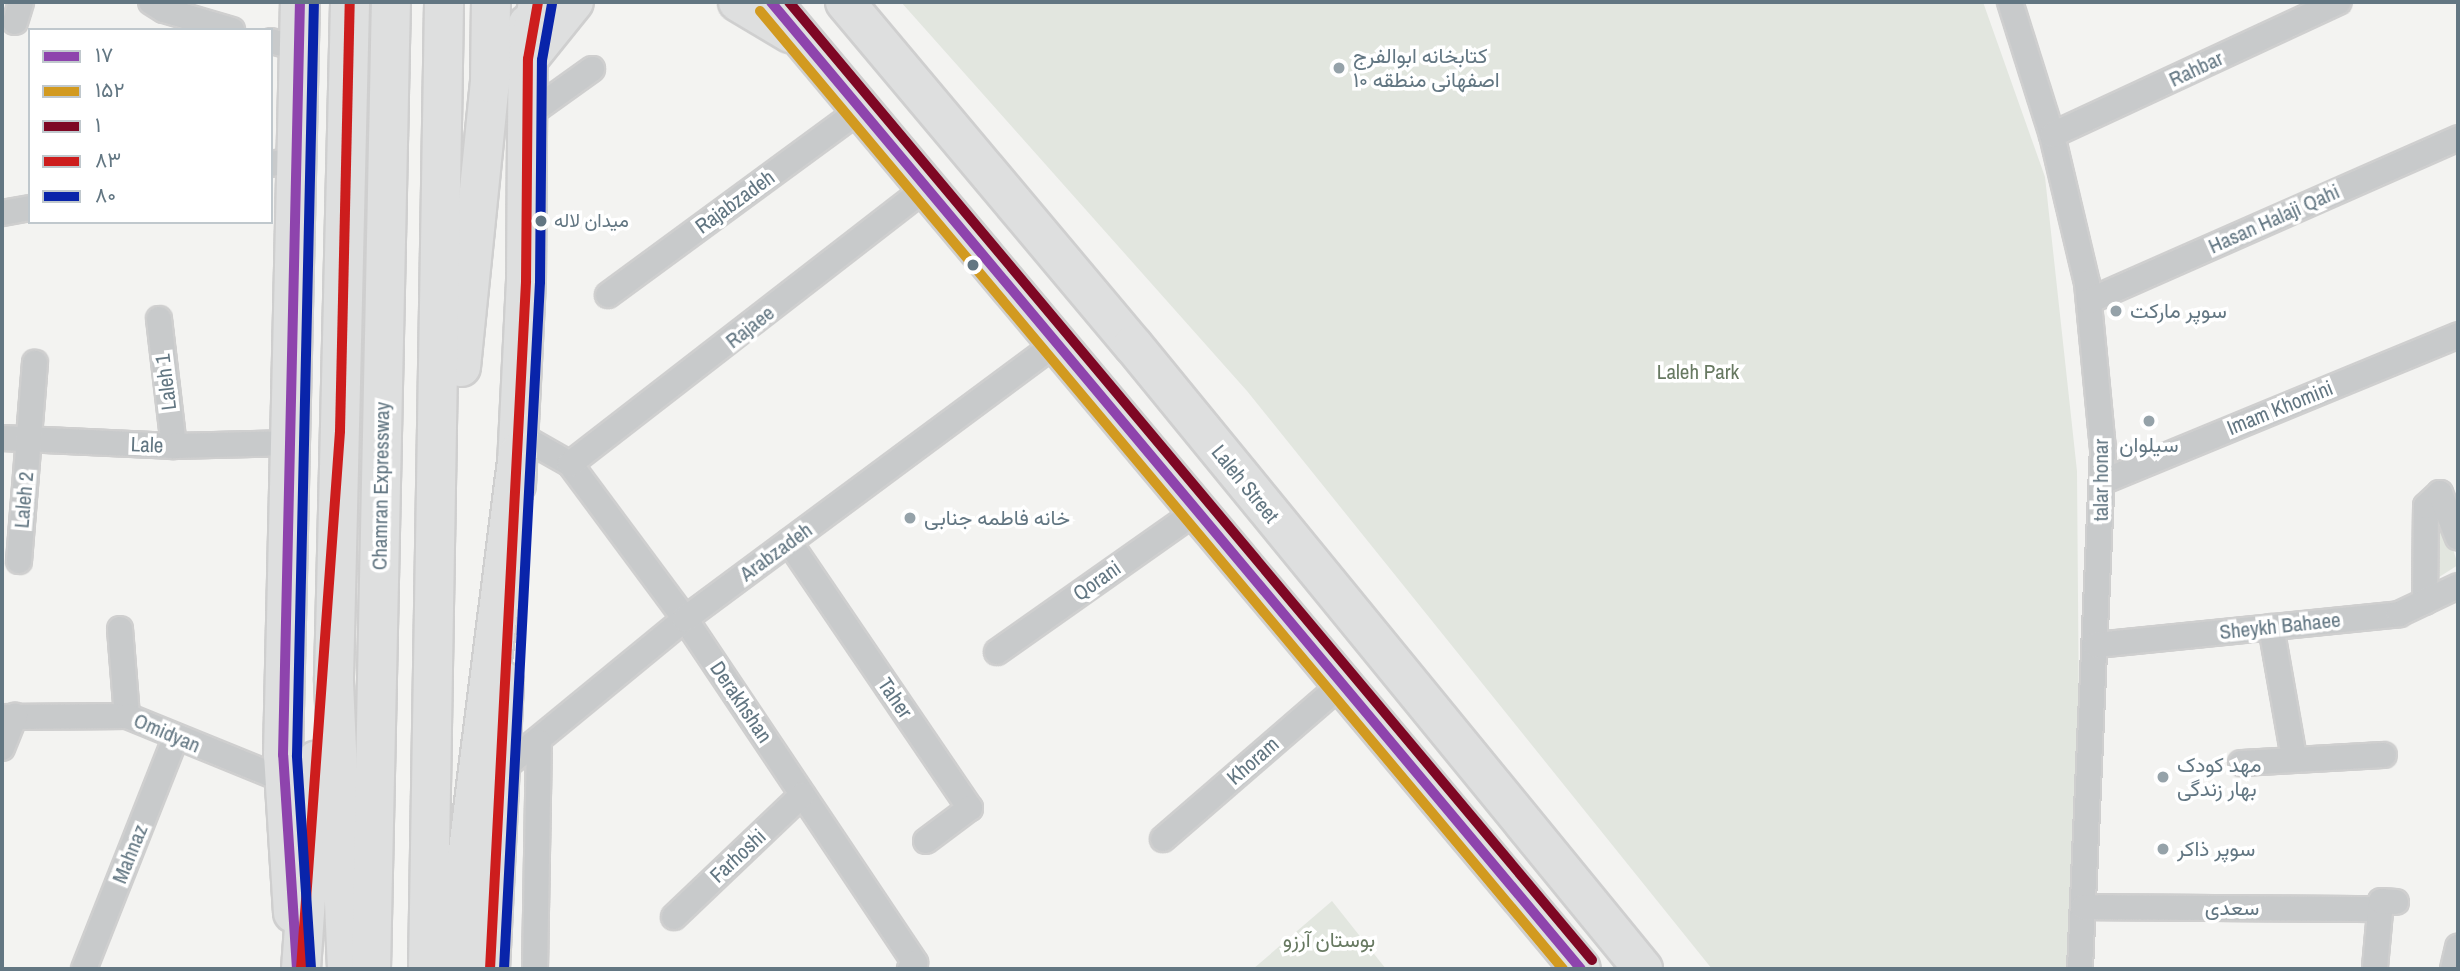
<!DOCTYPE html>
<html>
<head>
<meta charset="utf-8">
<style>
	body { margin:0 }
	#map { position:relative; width:2460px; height:971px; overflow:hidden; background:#f3f3f1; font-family:"Archivo Narrow",Vazirmatn,sans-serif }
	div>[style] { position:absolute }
	.green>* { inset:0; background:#e2e6df }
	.roads { filter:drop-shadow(2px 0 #cfcfcf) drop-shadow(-2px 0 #cfcfcf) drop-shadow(0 2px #cfcfcf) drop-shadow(0 -2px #cfcfcf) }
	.street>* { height:24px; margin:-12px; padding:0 12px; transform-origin:12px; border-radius:12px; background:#c8cacb }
	.primary>* { height:38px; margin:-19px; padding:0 19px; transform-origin:19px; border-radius:19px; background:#dedfdf }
	.highway>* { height:38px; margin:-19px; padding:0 19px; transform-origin:19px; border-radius:19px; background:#dedfdf }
	.bus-1>* { height:10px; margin:-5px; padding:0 5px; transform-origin:5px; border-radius:5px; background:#8e44ad }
	.bus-2>* { height:10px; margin:-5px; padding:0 5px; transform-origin:5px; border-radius:5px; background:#d29a20 }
	.bus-3>* { height:10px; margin:-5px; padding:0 5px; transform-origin:5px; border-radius:5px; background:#7e0724 }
	.bus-4>* { height:10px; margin:-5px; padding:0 5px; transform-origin:5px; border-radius:5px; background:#cd1d1d }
	.bus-5>* { height:10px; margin:-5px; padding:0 5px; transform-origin:5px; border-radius:5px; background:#0924aa }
	.dots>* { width:19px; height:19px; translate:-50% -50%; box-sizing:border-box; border:4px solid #fff; border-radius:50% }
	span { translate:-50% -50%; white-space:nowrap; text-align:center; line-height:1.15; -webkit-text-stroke:7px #fff; paint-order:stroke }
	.bus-label { font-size:19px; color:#627682 }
	.left { translate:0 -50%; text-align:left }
	.poi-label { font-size:21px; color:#627682 }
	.street-label { font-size:21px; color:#627682 }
	.park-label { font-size:21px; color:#677961 }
	.frame { position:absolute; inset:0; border:4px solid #627682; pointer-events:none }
	.legend { position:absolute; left:28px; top:28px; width:245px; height:196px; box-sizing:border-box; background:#fff; border:2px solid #c0c8cd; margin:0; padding:9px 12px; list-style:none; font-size:21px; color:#627682 }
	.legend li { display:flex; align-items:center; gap:14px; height:35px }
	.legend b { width:35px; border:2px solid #c0c8cd }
</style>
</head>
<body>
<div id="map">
	<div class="green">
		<div style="clip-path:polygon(901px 2px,1983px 2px,2045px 177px,2077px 471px,2079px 723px,2068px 969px,1712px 969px,1247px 391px)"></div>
		<div style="clip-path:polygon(2440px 507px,2458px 565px,2433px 581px,2434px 510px)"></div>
		<div style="clip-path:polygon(1332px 901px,1386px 969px,1253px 969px)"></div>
	</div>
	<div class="roads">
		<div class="street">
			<div style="left:151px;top:2px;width:15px;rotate:32deg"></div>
			<div style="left:164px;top:10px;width:71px;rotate:16.4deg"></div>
			<div style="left:2010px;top:2px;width:139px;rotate:72.5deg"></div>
			<div style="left:2052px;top:135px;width:152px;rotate:76.7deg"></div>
			<div style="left:2087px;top:283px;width:166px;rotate:84.5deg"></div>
			<div style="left:2103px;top:448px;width:522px;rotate:92.53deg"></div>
			<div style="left:15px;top:22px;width:21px;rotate:-73deg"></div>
			<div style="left:271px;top:41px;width:30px;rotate:15deg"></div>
			<div style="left:528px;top:115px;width:79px;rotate:-35.7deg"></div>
			<div style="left:2052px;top:135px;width:316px;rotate:-24.9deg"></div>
			<div style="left:271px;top:164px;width:26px;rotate:-11deg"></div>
			<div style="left:2px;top:213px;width:28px;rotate:-10deg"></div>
			<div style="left:608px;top:295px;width:314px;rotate:-36.3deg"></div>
			<div style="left:2089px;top:301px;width:403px;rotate:-23.8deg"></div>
			<div style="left:159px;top:319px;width:128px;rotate:83.3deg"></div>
			<div style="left:519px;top:435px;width:59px;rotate:29.6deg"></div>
			<div style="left:570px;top:464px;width:193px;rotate:53.4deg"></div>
			<div style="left:685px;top:619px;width:414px;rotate:56.2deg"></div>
			<div style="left:915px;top:963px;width:8px;rotate:130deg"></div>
			<div style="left:2px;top:438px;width:172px;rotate:2.7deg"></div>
			<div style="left:174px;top:446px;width:118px;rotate:-1.5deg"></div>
			<div style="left:570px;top:464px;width:453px;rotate:-37.8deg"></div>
			<div style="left:2102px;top:482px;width:385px;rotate:-22.4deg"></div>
			<div style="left:789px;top:542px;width:322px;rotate:55.8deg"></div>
			<div style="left:970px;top:808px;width:55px;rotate:143.1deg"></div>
			<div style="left:19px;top:561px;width:199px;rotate:-85.4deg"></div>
			<div style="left:2425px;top:602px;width:96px;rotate:-89.4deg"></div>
			<div style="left:2426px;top:506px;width:19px;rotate:-43deg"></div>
			<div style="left:2440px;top:493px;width:48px;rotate:68.2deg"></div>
			<div style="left:2271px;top:627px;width:132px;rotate:80deg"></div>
			<div style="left:120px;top:629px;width:87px;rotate:85.4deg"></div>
			<div style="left:2096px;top:645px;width:305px;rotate:-5.8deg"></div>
			<div style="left:2399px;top:614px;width:65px;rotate:-25.4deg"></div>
			<div style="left:997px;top:652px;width:246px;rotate:-35.2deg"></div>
			<div style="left:2px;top:717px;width:125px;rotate:-0.5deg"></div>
			<div style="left:127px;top:716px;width:170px;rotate:22.2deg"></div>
			<div style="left:2px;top:748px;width:35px;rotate:-68deg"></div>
			<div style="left:2241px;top:763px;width:143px;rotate:-3.2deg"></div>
			<div style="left:501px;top:770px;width:238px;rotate:-39.4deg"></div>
			<div style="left:685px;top:619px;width:465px;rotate:-36.6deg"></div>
			<div style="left:1163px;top:839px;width:238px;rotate:-40.9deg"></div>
			<div style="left:2083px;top:907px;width:297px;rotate:0.4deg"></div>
			<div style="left:674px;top:917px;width:177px;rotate:-43.6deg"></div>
			<div style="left:2375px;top:967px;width:66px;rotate:-84.8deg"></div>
			<div style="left:2381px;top:901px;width:15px;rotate:4deg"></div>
			<div style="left:84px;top:969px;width:247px;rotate:-68.4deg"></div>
			<div style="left:535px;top:969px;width:227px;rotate:-89deg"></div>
			<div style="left:2453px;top:969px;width:23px;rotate:-77deg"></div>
		</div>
		<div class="primary">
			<div style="left:738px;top:2px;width:61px;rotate:30.8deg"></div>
			<div style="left:771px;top:2px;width:1261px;rotate:50.05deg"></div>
			<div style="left:845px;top:2px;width:448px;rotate:50deg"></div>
			<div style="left:1133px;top:345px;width:806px;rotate:50.74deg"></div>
			<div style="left:528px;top:59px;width:73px;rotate:-51.1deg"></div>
			<div style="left:516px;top:485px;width:204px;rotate:-87.2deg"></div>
			<div style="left:526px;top:281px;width:257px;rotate:-89.6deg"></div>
			<div style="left:293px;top:913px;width:158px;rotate:-93.6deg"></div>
			<div style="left:283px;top:755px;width:753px;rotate:-88.71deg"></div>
			<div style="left:490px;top:969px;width:288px;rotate:-87.2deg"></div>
		</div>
		<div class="highway">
			<div style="left:528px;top:59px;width:58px;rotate:-80deg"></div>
			<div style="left:461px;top:367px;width:285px;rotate:-84.2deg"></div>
			<div style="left:490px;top:83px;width:81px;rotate:-89.3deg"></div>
			<div style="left:301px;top:969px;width:209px;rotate:-85.9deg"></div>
			<div style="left:347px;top:969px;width:291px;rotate:-92.6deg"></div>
			<div style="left:334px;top:678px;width:676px;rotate:-88.64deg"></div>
			<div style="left:371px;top:969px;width:967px;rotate:-88.82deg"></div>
			<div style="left:428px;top:969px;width:967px;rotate:-89.05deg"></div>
			<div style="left:453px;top:969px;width:520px;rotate:-82.82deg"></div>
		</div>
	</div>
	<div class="bus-1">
		<div style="left:771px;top:2px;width:1261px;rotate:50.05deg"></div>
		<div style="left:297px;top:969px;width:214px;rotate:-93.7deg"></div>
		<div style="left:283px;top:755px;width:753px;rotate:-88.71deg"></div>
	</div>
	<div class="bus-2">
		<div style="left:760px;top:11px;width:1250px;rotate:50.03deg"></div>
	</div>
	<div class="bus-3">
		<div style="left:789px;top:2px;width:1250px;rotate:50.03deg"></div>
	</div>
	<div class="bus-4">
		<div style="left:301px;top:969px;width:539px;rotate:-85.85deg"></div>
		<div style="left:340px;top:431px;width:429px;rotate:-88.7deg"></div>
		<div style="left:490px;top:969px;width:689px;rotate:-87deg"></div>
		<div style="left:526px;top:281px;width:222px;rotate:-89.5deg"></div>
		<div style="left:528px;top:59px;width:58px;rotate:-80deg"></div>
	</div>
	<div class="bus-5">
		<div style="left:311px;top:968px;width:213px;rotate:-93.8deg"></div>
		<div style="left:297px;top:755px;width:753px;rotate:-88.71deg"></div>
		<div style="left:504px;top:969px;width:688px;rotate:-87deg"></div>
		<div style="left:540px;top:282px;width:222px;rotate:-89.5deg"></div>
		<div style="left:542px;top:60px;width:57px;rotate:-79.9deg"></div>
	</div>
	<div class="dots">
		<div style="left:1339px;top:68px;background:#95a2a9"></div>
		<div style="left:541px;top:221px;background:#627682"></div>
		<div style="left:973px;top:265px;background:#627682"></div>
		<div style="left:2116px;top:311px;background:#95a2a9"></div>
		<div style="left:2149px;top:421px;background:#95a2a9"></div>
		<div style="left:910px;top:518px;background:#95a2a9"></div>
		<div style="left:2163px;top:777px;background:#95a2a9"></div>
		<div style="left:2163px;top:849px;background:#95a2a9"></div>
	</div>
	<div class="bus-label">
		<span class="left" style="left:554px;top:221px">میدان لاله</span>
	</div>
	<div class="poi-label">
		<span class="left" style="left:1353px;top:68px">کتابخانه ابوالفرج<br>اصفهانی منطقه ۱۰</span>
		<span class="left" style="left:2130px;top:311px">سوپر مارکت</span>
		<span style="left:2149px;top:445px">سیلوان</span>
		<span class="left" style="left:924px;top:518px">خانه فاطمه جنابی</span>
		<span class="left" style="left:2177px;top:777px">مهد کودک<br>بهار زندگی</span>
		<span class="left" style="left:2177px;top:849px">سوپر ذاکر</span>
	</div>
	<div class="street-label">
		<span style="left:2196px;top:69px;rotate:-25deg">Rahbar</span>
		<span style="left:735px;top:202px;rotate:-36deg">Rajabzadeh</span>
		<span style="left:2274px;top:219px;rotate:-24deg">Hasan Halaji Qahi</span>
		<span style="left:750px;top:327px;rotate:-38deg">Rajaee</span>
		<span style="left:166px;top:382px;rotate:-97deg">Laleh 1</span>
		<span style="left:2280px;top:408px;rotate:-22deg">Imam Khomini</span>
		<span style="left:147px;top:445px;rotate:2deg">Lale</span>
		<span style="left:2101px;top:480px;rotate:-90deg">talar honar</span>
		<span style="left:1245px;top:484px;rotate:51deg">Laleh Street</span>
		<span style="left:381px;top:486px;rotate:-89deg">Chamran Expressway</span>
		<span style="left:24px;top:500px;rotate:-85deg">Laleh 2</span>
		<span style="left:776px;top:552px;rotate:-36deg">Arabzadeh</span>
		<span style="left:1097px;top:581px;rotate:-35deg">Qorani</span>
		<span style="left:2280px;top:626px;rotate:-6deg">Sheykh Bahaee</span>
		<span style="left:895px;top:698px;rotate:56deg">Taher</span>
		<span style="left:741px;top:702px;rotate:56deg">Derakhshan</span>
		<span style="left:167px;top:733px;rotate:23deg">Omidyan</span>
		<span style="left:1253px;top:761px;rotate:-41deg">Khoram</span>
		<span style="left:130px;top:854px;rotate:-68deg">Mahnaz</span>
		<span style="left:738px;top:856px;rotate:-43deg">Farhoshi</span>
		<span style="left:2232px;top:908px">سعدی</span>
	</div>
	<div class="park-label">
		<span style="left:1698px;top:372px">Laleh Park</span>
		<span style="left:1329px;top:940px">بوستان آرزو</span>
	</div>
	<div class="frame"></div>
	<ul class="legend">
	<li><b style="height:9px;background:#8e44ad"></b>۱۷</li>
	<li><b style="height:9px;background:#d29a20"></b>۱۵۲</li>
	<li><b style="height:9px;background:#7e0724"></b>۱</li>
	<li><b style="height:9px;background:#cd1d1d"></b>۸۳</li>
	<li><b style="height:9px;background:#0924aa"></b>۸۰</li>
	</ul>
</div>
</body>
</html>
